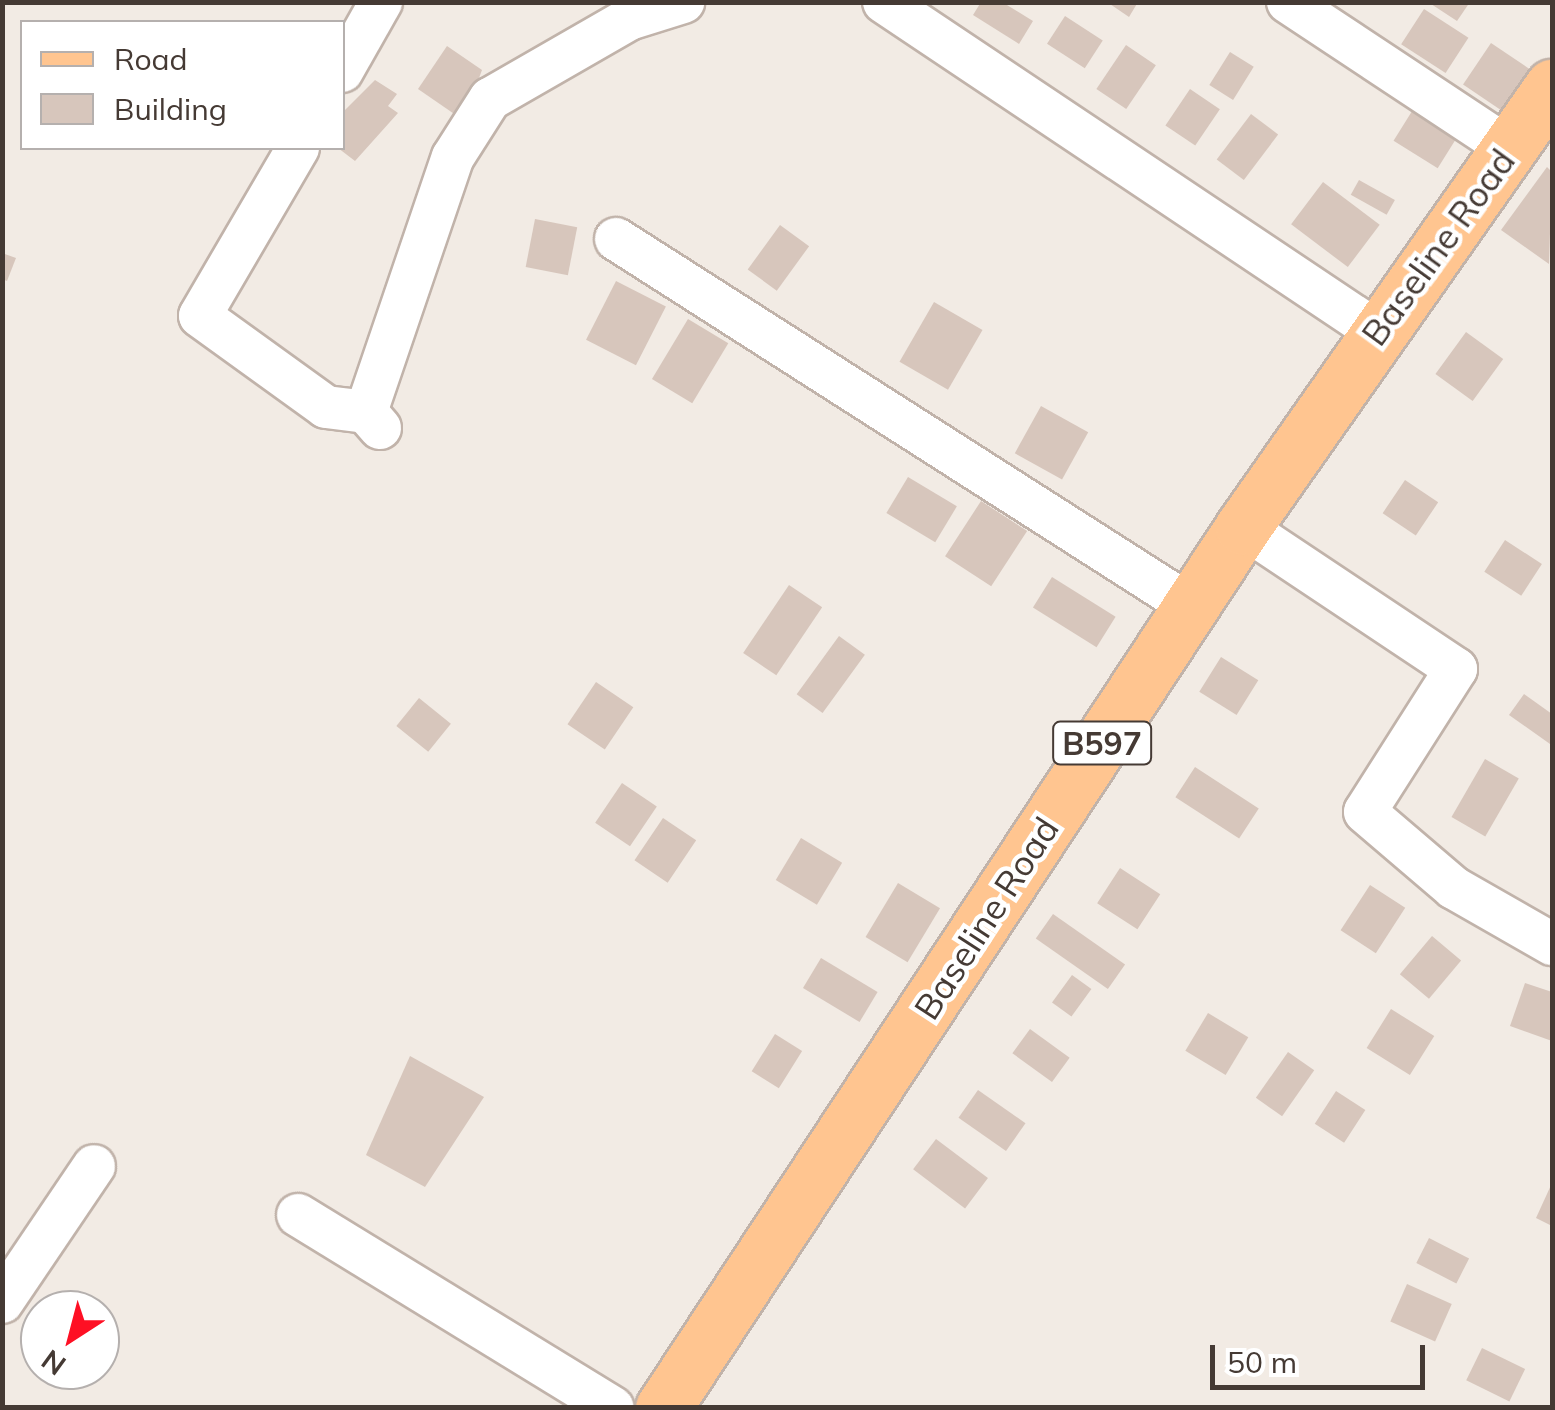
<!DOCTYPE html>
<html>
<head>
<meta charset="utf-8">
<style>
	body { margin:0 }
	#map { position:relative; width:1555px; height:1410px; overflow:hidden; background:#f2ebe4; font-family:Mulish,sans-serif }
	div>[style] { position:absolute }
	.building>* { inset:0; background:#d7c6bc; transform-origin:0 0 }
	.roads { filter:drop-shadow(2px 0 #c1b3aa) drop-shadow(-2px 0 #c1b3aa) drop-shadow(0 2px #c1b3aa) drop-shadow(0 -2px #c1b3aa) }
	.minor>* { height:42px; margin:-21px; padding:0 21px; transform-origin:21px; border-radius:21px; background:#fff }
	.major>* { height:55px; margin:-27.5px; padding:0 27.5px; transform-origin:27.5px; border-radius:27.5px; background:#ffc590 }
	span { translate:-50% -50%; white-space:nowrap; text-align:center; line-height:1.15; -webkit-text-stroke:9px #fff; paint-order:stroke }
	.shield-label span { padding:2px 8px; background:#fff; border:2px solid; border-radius:8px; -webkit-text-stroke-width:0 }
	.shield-label { font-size:32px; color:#453a34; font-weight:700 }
	.street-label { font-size:35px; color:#453a34 }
	.frame { position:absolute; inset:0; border:5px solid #453a34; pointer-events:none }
	.legend { position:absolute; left:20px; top:20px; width:325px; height:130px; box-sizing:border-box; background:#fff; border:2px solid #b5b0ae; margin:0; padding:12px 18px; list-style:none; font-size:30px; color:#453a34 }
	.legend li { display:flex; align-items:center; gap:20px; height:50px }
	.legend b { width:50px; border:2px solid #b5b0ae }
	.north { position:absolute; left:20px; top:1290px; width:100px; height:100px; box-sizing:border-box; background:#fff; border:2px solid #b5b0ae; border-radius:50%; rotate:216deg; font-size:28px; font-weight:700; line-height:40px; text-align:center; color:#453a34 }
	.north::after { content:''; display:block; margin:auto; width:35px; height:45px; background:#fe1024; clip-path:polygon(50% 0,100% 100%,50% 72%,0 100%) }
	.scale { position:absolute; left:1210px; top:1345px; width:215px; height:45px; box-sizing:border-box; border:5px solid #453a34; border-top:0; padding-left:12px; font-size:30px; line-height:35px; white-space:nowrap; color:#453a34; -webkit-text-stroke:8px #fff; paint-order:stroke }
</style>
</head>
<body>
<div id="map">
	<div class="building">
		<div style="clip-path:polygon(981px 2px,1002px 2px,1033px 21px,1019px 44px,973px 15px)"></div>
		<div style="clip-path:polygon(1107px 2px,1138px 2px,1129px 17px)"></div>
		<div style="clip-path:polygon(1428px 2px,1470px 2px,1457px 21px)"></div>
		<div style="left:1424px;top:9px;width:53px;height:42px;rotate:33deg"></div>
		<div style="left:1065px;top:16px;width:45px;height:33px;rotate:33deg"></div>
		<div style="left:1491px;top:43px;width:50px;height:50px;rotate:34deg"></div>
		<div style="left:1126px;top:45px;width:36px;height:53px;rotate:34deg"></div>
		<div style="clip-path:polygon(447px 46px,482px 70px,463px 120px,418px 89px)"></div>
		<div style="left:1230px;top:52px;width:28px;height:39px;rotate:32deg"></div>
		<div style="clip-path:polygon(375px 80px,397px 94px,388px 106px,398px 113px,355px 161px,338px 148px,342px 113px)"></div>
		<div style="left:1190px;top:89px;width:36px;height:44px;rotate:34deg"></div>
		<div style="left:1419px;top:100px;width:52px;height:48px;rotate:32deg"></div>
		<div style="left:1251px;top:114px;width:34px;height:57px;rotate:37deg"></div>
		<div style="clip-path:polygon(1547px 167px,1552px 172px,1549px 264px,1501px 230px)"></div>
		<div style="left:1359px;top:180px;width:41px;height:17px;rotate:29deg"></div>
		<div style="left:1323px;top:182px;width:71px;height:53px;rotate:37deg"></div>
		<div style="left:535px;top:219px;width:43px;height:49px;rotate:11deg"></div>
		<div style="left:780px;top:225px;width:36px;height:55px;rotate:36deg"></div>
		<div style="clip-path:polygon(2px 253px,16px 258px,7px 281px,2px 279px)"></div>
		<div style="left:616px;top:281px;width:56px;height:66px;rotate:27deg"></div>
		<div style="left:934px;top:302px;width:56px;height:69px;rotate:30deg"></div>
		<div style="left:688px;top:319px;width:47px;height:70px;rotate:31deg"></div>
		<div style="left:1466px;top:332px;width:46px;height:52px;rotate:36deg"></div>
		<div style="left:1041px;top:406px;width:54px;height:54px;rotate:29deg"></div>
		<div style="left:908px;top:477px;width:57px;height:42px;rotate:31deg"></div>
		<div style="left:1405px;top:480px;width:40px;height:40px;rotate:34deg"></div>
		<div style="left:981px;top:501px;width:55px;height:66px;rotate:33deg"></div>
		<div style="left:1505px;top:540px;width:44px;height:38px;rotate:33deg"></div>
		<div style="left:1052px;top:577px;width:75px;height:36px;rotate:32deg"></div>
		<div style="left:789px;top:585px;width:40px;height:82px;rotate:34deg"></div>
		<div style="left:839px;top:636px;width:32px;height:72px;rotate:36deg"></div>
		<div style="left:1221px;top:657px;width:44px;height:41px;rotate:32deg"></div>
		<div style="left:596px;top:682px;width:45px;height:51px;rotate:34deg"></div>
		<div style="clip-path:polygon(1524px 694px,1552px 714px,1550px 744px,1509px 715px)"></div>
		<div style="left:419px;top:698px;width:41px;height:36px;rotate:39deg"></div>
		<div style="left:1485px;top:759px;width:39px;height:67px;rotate:30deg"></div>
		<div style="left:1195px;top:767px;width:76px;height:36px;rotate:33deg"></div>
		<div style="left:622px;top:783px;width:42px;height:48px;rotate:34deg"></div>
		<div style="left:663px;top:818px;width:40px;height:51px;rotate:34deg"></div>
		<div style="left:801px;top:838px;width:48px;height:49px;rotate:31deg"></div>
		<div style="left:1120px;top:868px;width:48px;height:42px;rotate:33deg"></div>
		<div style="left:898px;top:883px;width:49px;height:63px;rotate:31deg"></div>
		<div style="left:1370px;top:885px;width:42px;height:54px;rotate:33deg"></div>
		<div style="left:1053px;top:914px;width:88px;height:30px;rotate:35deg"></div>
		<div style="left:1432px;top:936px;width:38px;height:50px;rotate:40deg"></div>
		<div style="left:821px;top:958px;width:66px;height:35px;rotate:31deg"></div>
		<div style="left:1072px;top:975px;width:24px;height:34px;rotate:36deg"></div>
		<div style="clip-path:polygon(1525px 983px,1552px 992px,1552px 1041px,1510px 1026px)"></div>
		<div style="left:1391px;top:1009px;width:51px;height:46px;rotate:32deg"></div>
		<div style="left:1208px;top:1013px;width:47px;height:44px;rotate:31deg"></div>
		<div style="left:1030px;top:1029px;width:49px;height:30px;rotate:36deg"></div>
		<div style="left:775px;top:1034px;width:32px;height:44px;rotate:32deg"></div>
		<div style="left:1288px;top:1052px;width:32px;height:56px;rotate:35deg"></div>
		<div style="clip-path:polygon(410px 1056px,484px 1097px,425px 1187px,366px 1155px)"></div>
		<div style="left:978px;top:1090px;width:58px;height:34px;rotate:35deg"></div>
		<div style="left:1336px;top:1091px;width:35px;height:39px;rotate:33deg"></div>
		<div style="left:936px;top:1139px;width:65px;height:38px;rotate:37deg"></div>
		<div style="clip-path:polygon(1552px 1183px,1552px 1226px,1536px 1218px)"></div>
		<div style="left:1429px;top:1238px;width:45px;height:28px;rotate:27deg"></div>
		<div style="left:1407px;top:1284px;width:49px;height:41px;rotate:24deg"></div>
		<div style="left:1482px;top:1348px;width:48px;height:36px;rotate:26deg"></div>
	</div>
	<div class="roads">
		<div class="minor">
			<div style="left:884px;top:2px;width:592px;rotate:33.77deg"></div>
			<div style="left:1288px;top:2px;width:266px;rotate:33.5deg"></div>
			<div style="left:342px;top:71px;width:79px;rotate:-60.5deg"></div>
			<div style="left:298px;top:148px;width:194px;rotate:120.3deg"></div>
			<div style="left:200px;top:316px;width:155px;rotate:35.8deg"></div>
			<div style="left:326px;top:407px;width:40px;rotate:7.1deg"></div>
			<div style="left:616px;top:239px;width:684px;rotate:32.57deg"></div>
			<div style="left:380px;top:428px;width:21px;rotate:-131deg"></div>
			<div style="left:366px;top:412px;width:269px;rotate:-71.2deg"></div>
			<div style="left:453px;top:157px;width:69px;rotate:-57.5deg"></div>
			<div style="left:490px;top:99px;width:160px;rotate:-29.9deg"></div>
			<div style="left:629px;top:19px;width:57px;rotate:-17.5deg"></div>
			<div style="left:1243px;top:527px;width:256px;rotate:33.7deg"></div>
			<div style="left:1456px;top:669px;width:169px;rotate:122.5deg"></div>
			<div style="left:1365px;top:812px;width:117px;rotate:40.5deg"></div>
			<div style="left:1454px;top:888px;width:113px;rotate:29.7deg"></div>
			<div style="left:298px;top:1215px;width:369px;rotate:31.5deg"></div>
			<div style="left:2px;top:1302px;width:164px;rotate:-55.9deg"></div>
		</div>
		<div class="major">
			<div style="left:663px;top:1408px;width:1055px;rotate:-56.64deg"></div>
			<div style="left:1243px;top:527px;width:538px;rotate:-54.92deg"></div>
		</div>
	</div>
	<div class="shield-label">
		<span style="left:1102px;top:743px">B597</span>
	</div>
	<div class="street-label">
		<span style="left:1438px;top:247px;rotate:-54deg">Baseline Road</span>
		<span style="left:986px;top:918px;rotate:-57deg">Baseline Road</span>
	</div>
	<div class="frame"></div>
	<ul class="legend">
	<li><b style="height:12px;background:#ffc590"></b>Road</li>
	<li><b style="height:28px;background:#d7c6bc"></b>Building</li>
	</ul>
	<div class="north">N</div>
	<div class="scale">50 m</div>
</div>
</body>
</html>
